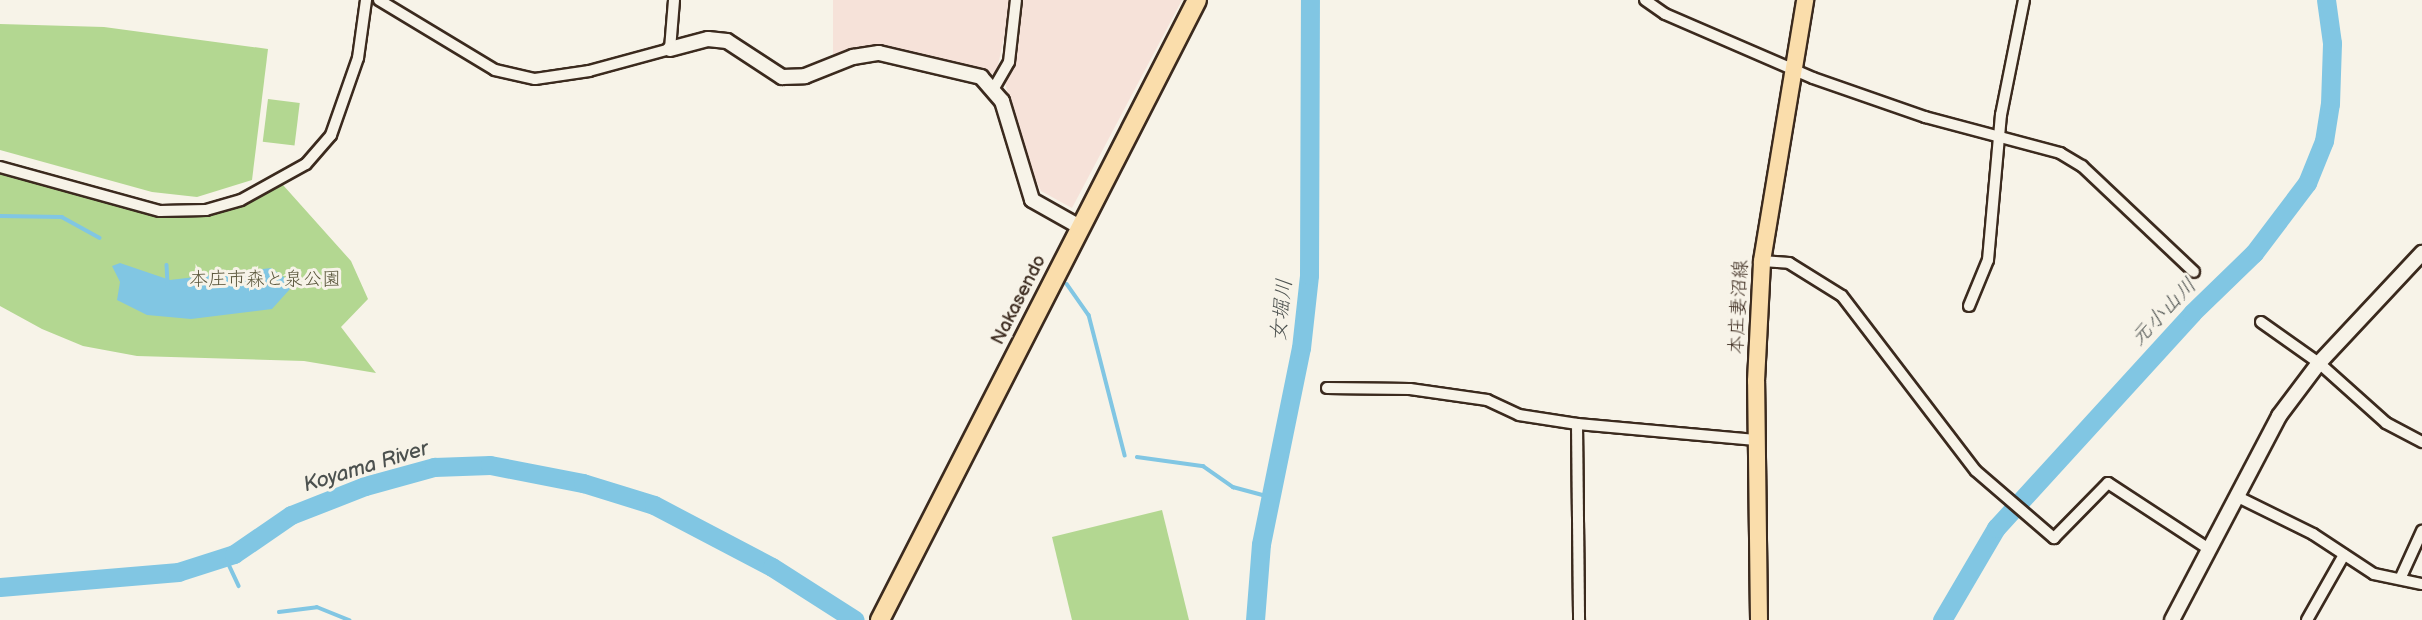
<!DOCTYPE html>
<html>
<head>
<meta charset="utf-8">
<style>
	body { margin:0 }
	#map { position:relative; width:2422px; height:620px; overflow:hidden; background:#f7f3e8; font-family:"Balsamiq Sans","Klee One",sans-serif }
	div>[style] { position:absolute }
	.built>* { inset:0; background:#f6e2d9 }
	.green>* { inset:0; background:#b3d791; transform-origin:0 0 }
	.water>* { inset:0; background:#81c6e3 }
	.stream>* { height:3.5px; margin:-1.75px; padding:0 1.75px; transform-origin:1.75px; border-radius:1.75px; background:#81c6e3 }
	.river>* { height:19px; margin:-9.5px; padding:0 9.5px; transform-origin:9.5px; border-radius:9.5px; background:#81c6e3 }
	.roads { filter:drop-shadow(2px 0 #3b2a1e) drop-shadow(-2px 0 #3b2a1e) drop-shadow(0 2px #3b2a1e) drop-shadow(0 -2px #3b2a1e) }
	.street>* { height:10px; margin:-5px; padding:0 5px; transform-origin:5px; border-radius:5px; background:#f7f3e8 }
	.secondary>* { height:14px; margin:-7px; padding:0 7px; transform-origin:7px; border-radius:7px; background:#f7f3e8 }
	.primary>* { height:16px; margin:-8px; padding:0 8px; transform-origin:8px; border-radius:8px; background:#faddab }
	.highway>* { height:18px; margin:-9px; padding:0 9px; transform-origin:9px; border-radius:9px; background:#faddab }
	span { translate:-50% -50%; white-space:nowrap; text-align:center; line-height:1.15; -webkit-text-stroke:6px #f7f3e8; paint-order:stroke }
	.park-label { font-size:19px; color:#59553b }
	.street-label { font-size:19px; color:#3b2a1e }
	.water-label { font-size:21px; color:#4c514f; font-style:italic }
</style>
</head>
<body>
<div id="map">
	<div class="built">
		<div style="clip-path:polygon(833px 0,1012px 0,996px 75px,886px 45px,833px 55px)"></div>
		<div style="clip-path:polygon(1022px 0,1182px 0,1072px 208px,1041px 191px,1020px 146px,1005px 82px,1017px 57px)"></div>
	</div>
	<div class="green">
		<div style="clip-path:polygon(0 24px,104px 27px,268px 49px,252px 180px,197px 197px,152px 192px,0 150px)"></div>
		<div style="left:268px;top:99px;width:32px;height:43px;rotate:7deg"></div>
		<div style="clip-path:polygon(0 174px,150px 214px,178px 217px,225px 211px,283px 185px,351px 261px,368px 299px,341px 327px,376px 373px,304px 361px,137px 356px,83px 346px,42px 329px,0 306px)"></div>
		<div style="clip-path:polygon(1162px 510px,1189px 620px,1072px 620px,1052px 537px)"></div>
	</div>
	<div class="water">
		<div style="clip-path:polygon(120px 263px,170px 280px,271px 268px,285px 278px,290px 289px,272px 309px,191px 319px,147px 315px,117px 300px,120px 282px,112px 266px)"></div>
	</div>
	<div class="stream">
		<div style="left:0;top:216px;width:62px;rotate:0.9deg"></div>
		<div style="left:62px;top:217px;width:43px;rotate:28.9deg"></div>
		<div style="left:167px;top:265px;width:19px;rotate:87deg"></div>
		<div style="left:1067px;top:284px;width:38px;rotate:55deg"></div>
		<div style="left:1089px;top:315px;width:145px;rotate:75.6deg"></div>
		<div style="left:1137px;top:457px;width:67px;rotate:7.8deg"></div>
		<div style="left:1203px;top:466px;width:37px;rotate:35deg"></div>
		<div style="left:1233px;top:487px;width:38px;rotate:15deg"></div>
		<div style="left:225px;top:556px;width:33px;rotate:65deg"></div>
		<div style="left:279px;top:612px;width:38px;rotate:-7deg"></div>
		<div style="left:317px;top:607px;width:35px;rotate:22deg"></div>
	</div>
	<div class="river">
		<div style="left:0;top:587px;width:179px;rotate:-4.8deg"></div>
		<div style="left:178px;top:572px;width:59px;rotate:-17.8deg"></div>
		<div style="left:234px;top:554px;width:69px;rotate:-34.4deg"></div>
		<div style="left:291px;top:515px;width:79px;rotate:-21.4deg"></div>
		<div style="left:365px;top:486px;width:72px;rotate:-15.4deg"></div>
		<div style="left:434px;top:467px;width:56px;rotate:-2deg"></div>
		<div style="left:490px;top:465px;width:95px;rotate:11deg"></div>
		<div style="left:583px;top:483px;width:74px;rotate:17.2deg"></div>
		<div style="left:654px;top:505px;width:133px;rotate:27.7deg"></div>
		<div style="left:772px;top:567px;width:98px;rotate:32.6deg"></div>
		<div style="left:1255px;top:620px;width:76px;rotate:-85.5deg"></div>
		<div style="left:1261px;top:544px;width:200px;rotate:-78.5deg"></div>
		<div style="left:1301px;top:348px;width:73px;rotate:-83.7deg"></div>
		<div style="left:1309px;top:275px;width:275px;rotate:-89.8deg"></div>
		<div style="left:1942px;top:620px;width:107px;rotate:-59.6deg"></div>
		<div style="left:1996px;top:528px;width:291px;rotate:-47.6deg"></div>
		<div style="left:2192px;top:313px;width:86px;rotate:-44.1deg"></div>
		<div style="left:2254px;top:253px;width:88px;rotate:-52.9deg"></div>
		<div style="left:2307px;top:183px;width:45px;rotate:-68deg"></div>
		<div style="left:2324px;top:141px;width:37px;rotate:-81deg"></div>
		<div style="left:2330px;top:104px;width:61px;rotate:-88.1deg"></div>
		<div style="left:2332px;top:43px;width:43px;rotate:-97.9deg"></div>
	</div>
	<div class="roads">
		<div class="street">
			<div style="left:379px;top:0;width:135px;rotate:31.1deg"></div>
			<div style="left:495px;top:70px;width:41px;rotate:12.7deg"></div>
			<div style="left:535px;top:79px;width:55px;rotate:-8.4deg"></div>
			<div style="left:589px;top:71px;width:84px;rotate:-15.2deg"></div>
			<div style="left:670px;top:49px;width:49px;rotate:-85.3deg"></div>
			<div style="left:1645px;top:0;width:24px;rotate:35deg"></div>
			<div style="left:1665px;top:14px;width:161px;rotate:23.4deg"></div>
			<div style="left:1813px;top:78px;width:119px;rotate:19.2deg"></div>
			<div style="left:1925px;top:117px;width:140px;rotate:14.9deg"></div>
			<div style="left:2060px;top:153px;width:26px;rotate:31deg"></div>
			<div style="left:2082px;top:166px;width:154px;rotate:43.4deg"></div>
			<div style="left:994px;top:88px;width:30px;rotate:-60deg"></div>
			<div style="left:1009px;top:62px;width:62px;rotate:-83.6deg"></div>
			<div style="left:0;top:167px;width:166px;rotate:15.4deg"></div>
			<div style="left:160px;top:211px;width:46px;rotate:-1.2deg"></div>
			<div style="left:206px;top:210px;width:36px;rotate:-16deg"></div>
			<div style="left:241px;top:200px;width:74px;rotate:-29deg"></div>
			<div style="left:306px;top:164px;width:38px;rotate:-49deg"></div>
			<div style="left:331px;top:135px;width:82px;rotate:-70.7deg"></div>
			<div style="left:358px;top:58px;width:59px;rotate:-82.1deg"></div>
			<div style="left:1762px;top:261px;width:27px;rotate:4deg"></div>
			<div style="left:1789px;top:263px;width:62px;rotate:31.9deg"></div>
			<div style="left:1842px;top:296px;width:220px;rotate:52.6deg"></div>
			<div style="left:1976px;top:471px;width:103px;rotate:40.7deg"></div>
			<div style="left:2054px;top:538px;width:77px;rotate:-45.5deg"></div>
			<div style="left:2108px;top:483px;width:121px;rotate:33.2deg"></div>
			<div style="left:1969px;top:306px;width:50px;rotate:-67.6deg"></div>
			<div style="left:1988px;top:260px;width:146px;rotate:-84.9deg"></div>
			<div style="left:2001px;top:115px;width:117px;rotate:-78.7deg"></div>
			<div style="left:2261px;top:322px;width:71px;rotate:35.3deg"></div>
			<div style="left:2319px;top:363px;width:90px;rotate:41.8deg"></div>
			<div style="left:2386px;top:423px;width:41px;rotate:27.8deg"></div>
			<div style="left:1327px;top:388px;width:83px;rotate:0.7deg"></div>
			<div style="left:1410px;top:389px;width:78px;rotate:8.1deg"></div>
			<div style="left:1487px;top:400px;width:35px;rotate:25deg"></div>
			<div style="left:1519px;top:415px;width:59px;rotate:8.8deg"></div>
			<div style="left:1577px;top:424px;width:180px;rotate:5.1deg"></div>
			<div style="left:1577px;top:424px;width:196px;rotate:89.4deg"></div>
			<div style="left:2236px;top:496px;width:86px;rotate:26.3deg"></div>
			<div style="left:2313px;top:534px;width:73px;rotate:33.3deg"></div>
			<div style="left:2374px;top:574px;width:49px;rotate:11.8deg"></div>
			<div style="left:2401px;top:577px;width:51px;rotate:-65.5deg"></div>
			<div style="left:2307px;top:620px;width:75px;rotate:-60.4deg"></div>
		</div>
		<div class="secondary">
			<div style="left:670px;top:49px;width:39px;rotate:-15deg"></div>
			<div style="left:708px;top:39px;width:19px;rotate:6deg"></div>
			<div style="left:727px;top:41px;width:66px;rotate:33.2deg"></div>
			<div style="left:782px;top:77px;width:23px;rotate:-2deg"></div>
			<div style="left:805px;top:76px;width:52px;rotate:-21.6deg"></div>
			<div style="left:853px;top:57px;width:26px;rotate:-9deg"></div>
			<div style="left:879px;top:53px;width:105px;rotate:13.2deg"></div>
			<div style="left:981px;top:77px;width:32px;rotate:49deg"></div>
			<div style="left:1002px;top:101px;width:103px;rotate:73.1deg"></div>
			<div style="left:1032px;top:200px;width:55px;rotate:29.4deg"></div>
			<div style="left:2172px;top:620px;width:230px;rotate:-62.3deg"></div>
			<div style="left:2279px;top:416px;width:66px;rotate:-53deg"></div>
			<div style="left:2319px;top:363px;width:151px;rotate:-46.9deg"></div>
		</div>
		<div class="primary">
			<div style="left:1759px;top:620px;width:239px;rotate:-90.7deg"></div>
			<div style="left:1756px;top:381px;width:120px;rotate:-87.1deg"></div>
			<div style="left:1762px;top:261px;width:265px;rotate:-80.6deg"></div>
		</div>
		<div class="highway">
			<div style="left:880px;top:620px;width:696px;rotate:-62.92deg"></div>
		</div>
	</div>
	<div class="park-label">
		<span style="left:265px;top:280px">本庄市森と泉公園</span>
	</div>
	<div class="street-label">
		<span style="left:1019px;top:300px;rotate:-63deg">Nakasendo</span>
		<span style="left:1739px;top:307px;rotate:-87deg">本庄妻沼線</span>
	</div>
	<div class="water-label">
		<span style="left:1282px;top:310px;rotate:-84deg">女堀川</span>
		<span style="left:2164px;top:312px;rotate:-46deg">元小山川</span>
		<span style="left:366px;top:467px;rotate:-17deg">Koyama River</span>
	</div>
</div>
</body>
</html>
